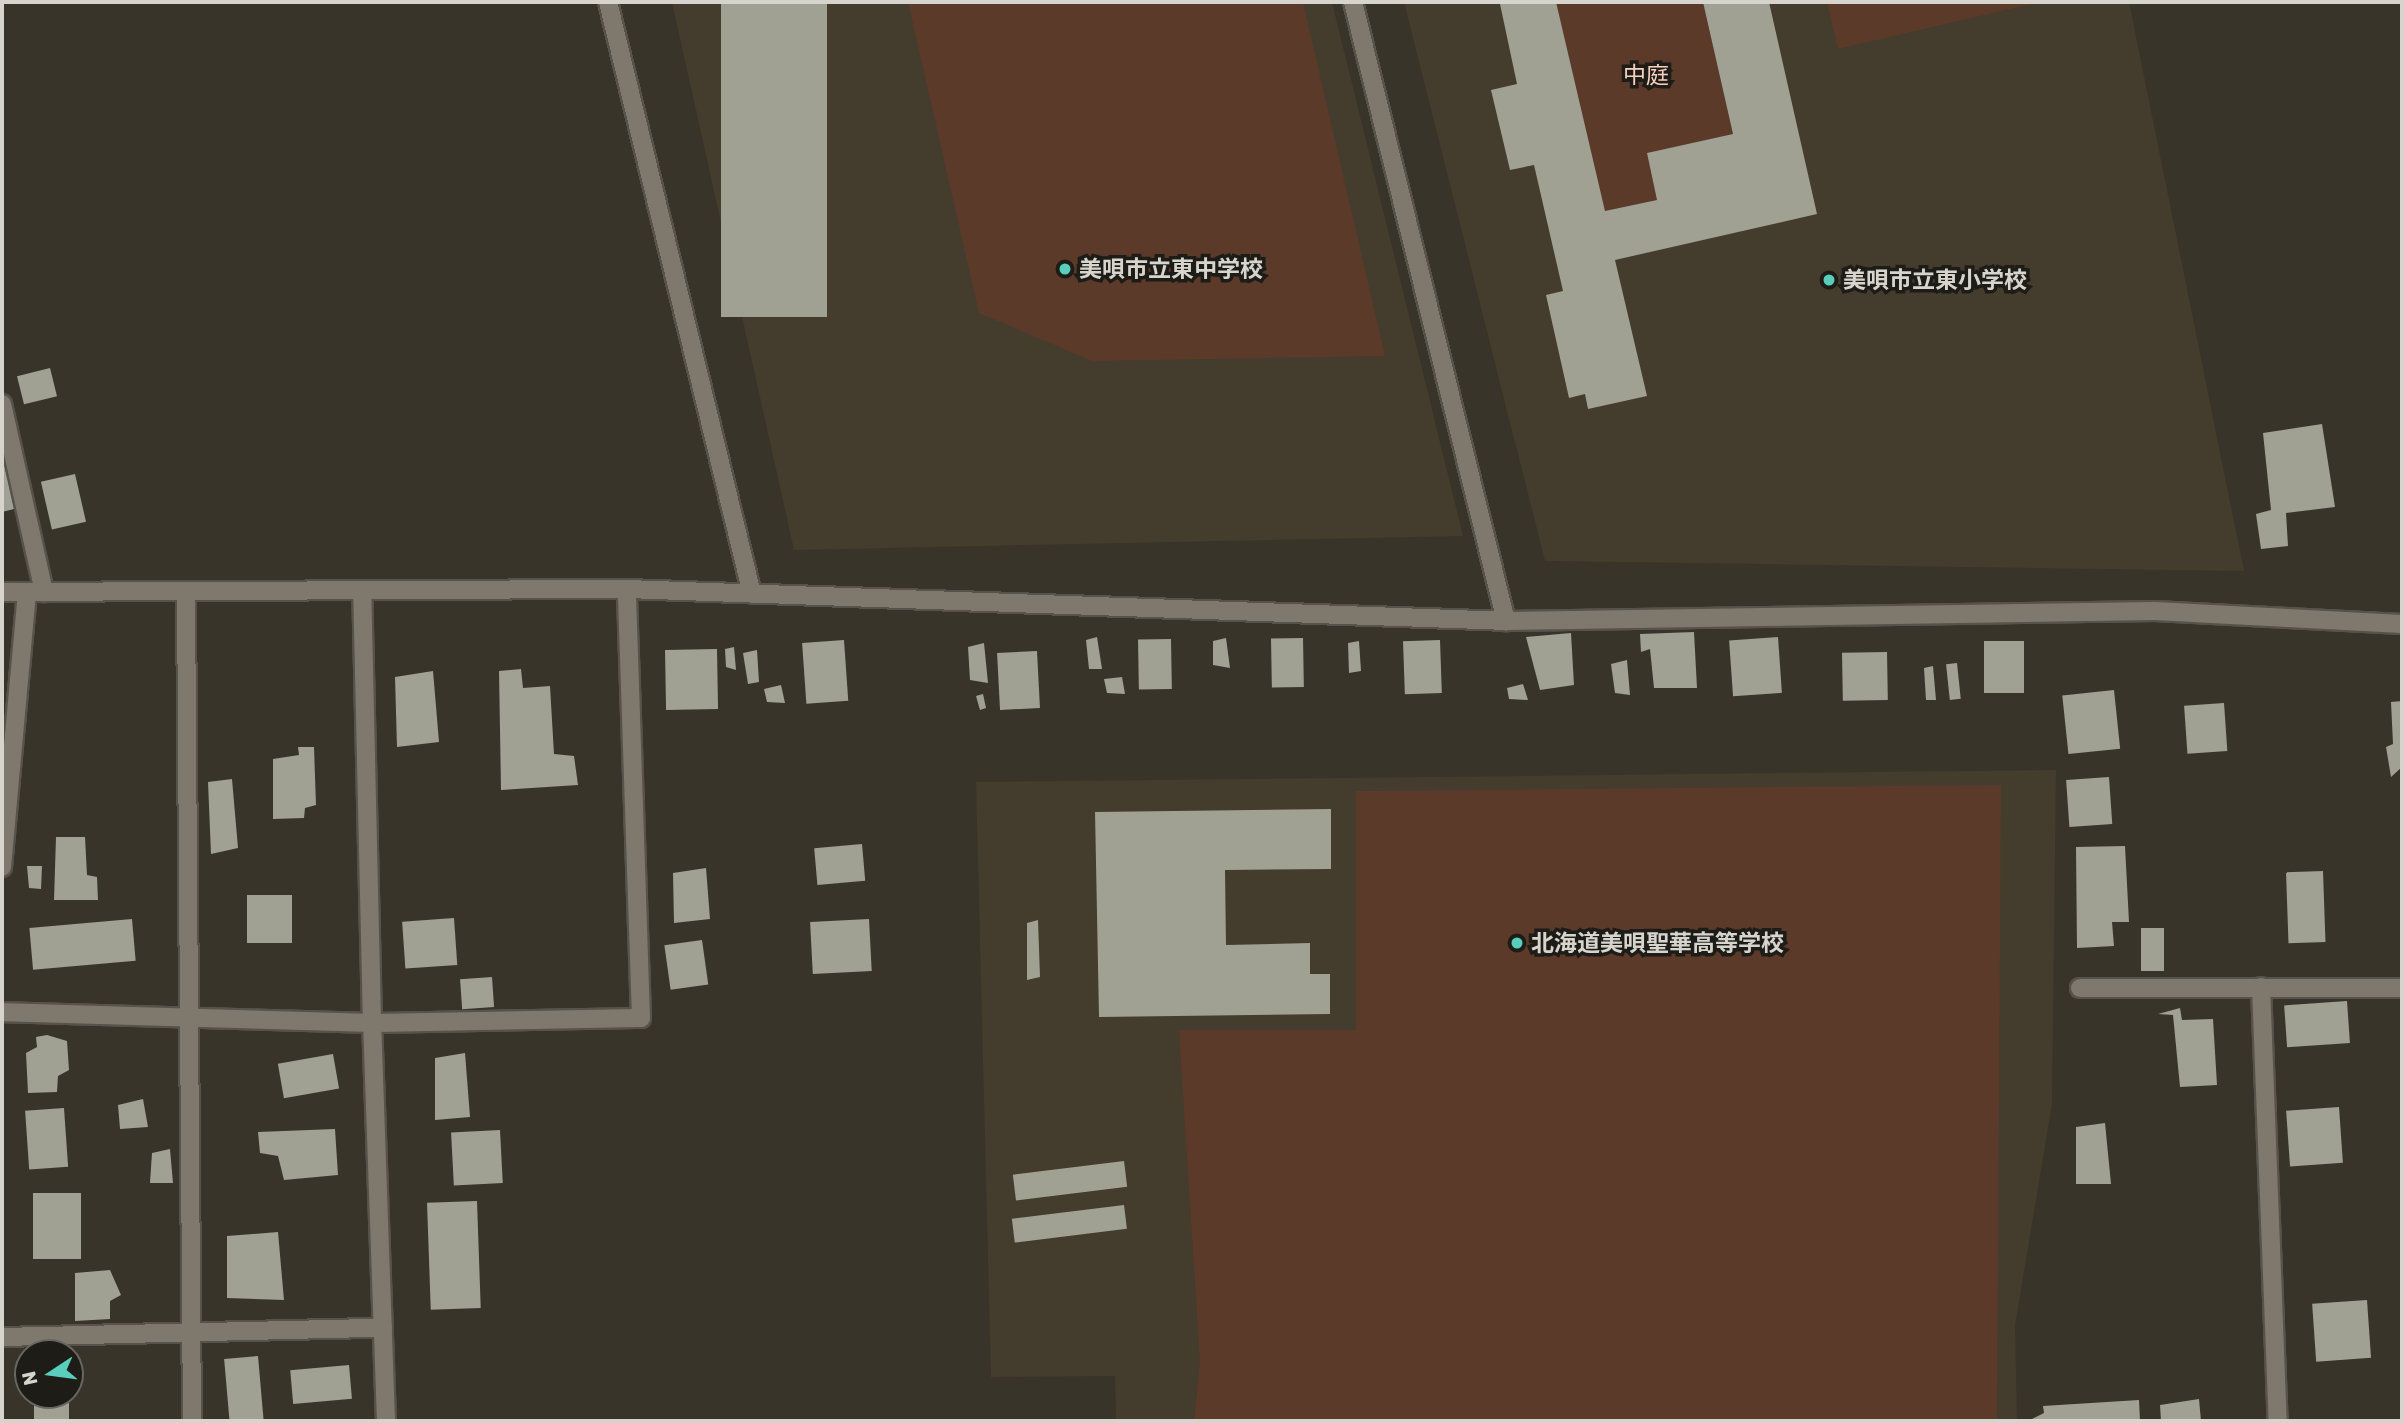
<!DOCTYPE html>
<html>
<head>
<meta charset="utf-8">
<style>
	body { margin:0 }
	#map { position:relative; width:2404px; height:1423px; overflow:hidden; background:#39342a; font-family:Rubik,"Noto Sans JP",sans-serif }
	div>[style] { position:absolute }
	.built>* { inset:0; background:#443c2c }
	.green>* { inset:0; background:#5b3a2a }
	.building>* { inset:0; background:#a0a093; transform-origin:0 0 }
	.roads { filter:drop-shadow(2px 0 #57524a) drop-shadow(-2px 0 #57524a) drop-shadow(0 2px #57524a) drop-shadow(0 -2px #57524a) }
	.service>* { height:18px; margin:-9px; padding:0 9px; transform-origin:9px; border-radius:9px; background:#7f796d }
	.minor>* { height:18px; margin:-9px; padding:0 9px; transform-origin:9px; border-radius:9px; background:#7f796d }
	.dots>* { width:19px; height:19px; translate:-50% -50%; box-sizing:border-box; border:4px solid #1e1c17; border-radius:50% }
	span { translate:-50% -50%; white-space:nowrap; text-align:center; line-height:1.15; -webkit-text-stroke:7px #1e1c17; paint-order:stroke }
	.park-label { font-size:23px; color:#fad0bd }
	.poi-label { font-size:23px; color:#d7d4ce; font-weight:700 }
	.left { translate:0 -50%; text-align:left }
	.frame { position:absolute; inset:0; border:4px solid #d7d4ce; pointer-events:none }
	.north { position:absolute; left:14px; top:1339px; width:70px; height:70px; box-sizing:border-box; background:#1e1c17; border:2px solid #686660; border-radius:50%; rotate:257deg; font-size:19px; font-weight:700; line-height:28px; text-align:center; color:#d7d4ce }
	.north::after { content:''; display:block; margin:auto; width:24px; height:32px; background:#5acebd; clip-path:polygon(50% 0,100% 100%,50% 72%,0 100%) }
</style>
</head>
<body>
<div id="map">
	<div class="built">
		<div style="clip-path:polygon(672px 2px,1332px 2px,1463px 536px,794px 550px)"></div>
		<div style="clip-path:polygon(1404px 2px,2129px 2px,2244px 571px,1545px 561px)"></div>
		<div style="clip-path:polygon(2056px 770px,2052px 1104px,2015px 1325px,2017px 1421px,1116px 1421px,1115px 1376px,991px 1377px,976px 782px)"></div>
	</div>
	<div class="green">
		<div style="clip-path:polygon(908px 2px,1303px 2px,1385px 356px,1092px 361px,979px 313px)"></div>
		<div style="clip-path:polygon(1556px 2px,1703px 2px,1733px 134px,1647px 153px,1657px 200px,1605px 211px)"></div>
		<div style="clip-path:polygon(1827px 2px,2040px 2px,1838px 49px)"></div>
		<div style="clip-path:polygon(2001px 785px,1997px 1421px,1194px 1421px,1200px 1362px,1179px 1030px,1356px 1030px,1356px 791px)"></div>
	</div>
	<div class="building">
		<div style="left:721px;top:2px;width:106px;height:315px"></div>
		<div style="clip-path:polygon(1556px 2px,1605px 211px,1657px 200px,1647px 153px,1733px 134px,1703px 2px,1769px 2px,1817px 214px,1615px 260px,1647px 396px,1588px 409px,1585px 394px,1569px 398px,1546px 295px,1563px 291px,1534px 165px,1510px 170px,1491px 90px,1517px 84px,1500px 4px)"></div>
		<div style="left:50px;top:368px;width:29px;height:34px;rotate:76deg"></div>
		<div style="clip-path:polygon(2322px 424px,2335px 507px,2286px 513px,2288px 546px,2261px 549px,2256px 514px,2271px 510px,2263px 433px)"></div>
		<div style="clip-path:polygon(7px 464px,18px 508px,2px 512px,2px 465px)"></div>
		<div style="left:75px;top:474px;width:49px;height:35px;rotate:77deg"></div>
		<div style="clip-path:polygon(1694px 632px,1697px 688px,1654px 688px,1650px 649px,1641px 652px,1640px 634px)"></div>
		<div style="clip-path:polygon(1571px 633px,1574px 685px,1540px 690px,1526px 637px)"></div>
		<div style="clip-path:polygon(1097px 637px,1102px 669px,1089px 669px,1086px 640px)"></div>
		<div style="left:1778px;top:637px;width:56px;height:49px;rotate:86deg"></div>
		<div style="clip-path:polygon(1226px 638px,1230px 668px,1213px 665px,1213px 641px)"></div>
		<div style="left:1303px;top:638px;width:49px;height:32px;rotate:89deg"></div>
		<div style="left:1171px;top:639px;width:50px;height:33px;rotate:89deg"></div>
		<div style="left:844px;top:640px;width:61px;height:42px;rotate:86deg"></div>
		<div style="left:1440px;top:640px;width:53px;height:37px;rotate:88deg"></div>
		<div style="clip-path:polygon(1359px 641px,1361px 671px,1349px 673px,1348px 643px)"></div>
		<div style="left:1984px;top:641px;width:40px;height:52px"></div>
		<div style="clip-path:polygon(984px 643px,988px 683px,970px 680px,968px 647px)"></div>
		<div style="clip-path:polygon(734px 647px,736px 670px,726px 667px,725px 649px)"></div>
		<div style="left:717px;top:649px;width:60px;height:52px;rotate:89deg"></div>
		<div style="clip-path:polygon(757px 650px,759px 682px,748px 684px,743px 653px)"></div>
		<div style="left:1037px;top:651px;width:57px;height:40px;rotate:87deg"></div>
		<div style="left:1887px;top:652px;width:48px;height:45px;rotate:89deg"></div>
		<div style="clip-path:polygon(1627px 660px,1630px 695px,1615px 693px,1611px 664px)"></div>
		<div style="left:1957px;top:663px;width:36px;height:11px;rotate:84deg"></div>
		<div style="clip-path:polygon(1933px 666px,1936px 700px,1926px 700px,1924px 668px)"></div>
		<div style="clip-path:polygon(521px 669px,523px 688px,550px 686px,554px 754px,574px 756px,578px 785px,501px 790px,499px 671px)"></div>
		<div style="clip-path:polygon(433px 671px,439px 742px,397px 747px,395px 677px)"></div>
		<div style="clip-path:polygon(1122px 677px,1125px 694px,1107px 693px,1104px 679px)"></div>
		<div style="clip-path:polygon(1523px 684px,1528px 700px,1509px 699px,1507px 688px)"></div>
		<div style="clip-path:polygon(781px 685px,785px 703px,767px 702px,764px 689px)"></div>
		<div style="left:2114px;top:690px;width:59px;height:52px;rotate:84deg"></div>
		<div style="clip-path:polygon(983px 694px,986px 708px,980px 710px,976px 696px)"></div>
		<div style="clip-path:polygon(2402px 701px,2402px 767px,2391px 777px,2386px 747px,2393px 744px,2391px 702px)"></div>
		<div style="left:2224px;top:703px;width:48px;height:40px;rotate:86deg"></div>
		<div style="clip-path:polygon(298px 747px,314px 747px,316px 805px,305px 808px,304px 818px,273px 819px,273px 759px,299px 755px)"></div>
		<div style="left:2109px;top:777px;width:47px;height:43px;rotate:86deg"></div>
		<div style="clip-path:polygon(232px 779px,238px 848px,211px 854px,208px 782px)"></div>
		<div style="clip-path:polygon(1331px 809px,1331px 869px,1225px 870px,1226px 945px,1310px 943px,1310px 974px,1330px 974px,1330px 1014px,1099px 1017px,1095px 812px)"></div>
		<div style="clip-path:polygon(56px 837px,85px 837px,87px 875px,97px 877px,98px 900px,54px 900px)"></div>
		<div style="left:862px;top:844px;width:37px;height:48px;rotate:85deg"></div>
		<div style="clip-path:polygon(2125px 846px,2129px 922px,2112px 922px,2114px 946px,2077px 948px,2076px 847px)"></div>
		<div style="clip-path:polygon(27px 866px,42px 866px,41px 889px,29px 888px)"></div>
		<div style="clip-path:polygon(706px 868px,710px 919px,674px 923px,673px 873px)"></div>
		<div style="left:2323px;top:871px;width:71px;height:37px;rotate:88deg"></div>
		<div style="left:292px;top:895px;width:48px;height:45px;rotate:90deg"></div>
		<div style="left:454px;top:918px;width:47px;height:52px;rotate:86deg"></div>
		<div style="left:132px;top:919px;width:42px;height:103px;rotate:85deg"></div>
		<div style="left:869px;top:919px;width:52px;height:59px;rotate:87deg"></div>
		<div style="clip-path:polygon(1038px 920px,1040px 977px,1027px 980px,1027px 923px)"></div>
		<div style="left:2141px;top:928px;width:23px;height:43px"></div>
		<div style="left:702px;top:940px;width:45px;height:38px;rotate:82deg"></div>
		<div style="left:492px;top:977px;width:30px;height:32px;rotate:86deg"></div>
		<div style="left:2347px;top:1001px;width:42px;height:63px;rotate:86deg"></div>
		<div style="clip-path:polygon(2180px 1008px,2182px 1020px,2213px 1019px,2217px 1085px,2180px 1087px,2173px 1015px,2158px 1014px)"></div>
		<div style="clip-path:polygon(47px 1035px,67px 1041px,69px 1070px,58px 1076px,57px 1092px,28px 1093px,26px 1053px,37px 1047px,36px 1037px)"></div>
		<div style="clip-path:polygon(465px 1053px,470px 1117px,435px 1120px,435px 1058px)"></div>
		<div style="left:333px;top:1054px;width:35px;height:56px;rotate:80deg"></div>
		<div style="clip-path:polygon(143px 1099px,148px 1127px,120px 1129px,118px 1105px)"></div>
		<div style="left:2339px;top:1107px;width:56px;height:53px;rotate:86deg"></div>
		<div style="left:64px;top:1108px;width:59px;height:39px;rotate:86deg"></div>
		<div style="clip-path:polygon(2105px 1123px,2111px 1184px,2076px 1184px,2076px 1127px)"></div>
		<div style="clip-path:polygon(335px 1129px,338px 1175px,284px 1180px,278px 1156px,260px 1153px,258px 1132px)"></div>
		<div style="left:500px;top:1130px;width:53px;height:49px;rotate:87deg"></div>
		<div style="clip-path:polygon(170px 1149px,173px 1183px,150px 1183px,152px 1153px)"></div>
		<div style="left:1124px;top:1161px;width:26px;height:112px;rotate:83deg"></div>
		<div style="left:33px;top:1193px;width:48px;height:66px"></div>
		<div style="left:477px;top:1201px;width:107px;height:50px;rotate:88deg"></div>
		<div style="left:1124px;top:1205px;width:24px;height:113px;rotate:83deg"></div>
		<div style="clip-path:polygon(278px 1232px,284px 1300px,227px 1298px,227px 1236px)"></div>
		<div style="clip-path:polygon(110px 1270px,121px 1295px,110px 1301px,110px 1319px,75px 1321px,75px 1273px)"></div>
		<div style="left:2367px;top:1300px;width:58px;height:55px;rotate:86deg"></div>
		<div style="left:258px;top:1356px;width:65px;height:34px;rotate:85deg"></div>
		<div style="left:349px;top:1365px;width:34px;height:59px;rotate:85deg"></div>
		<div style="left:34px;top:1395px;width:35px;height:26px"></div>
		<div style="clip-path:polygon(2199px 1399px,2201px 1421px,2161px 1421px,2160px 1405px)"></div>
		<div style="clip-path:polygon(2139px 1400px,2140px 1421px,2028px 1421px,2044px 1413px,2043px 1406px)"></div>
	</div>
	<div class="roads">
		<div class="service">
			<div style="left:608px;top:2px;width:609px;rotate:76.33deg"></div>
		</div>
		<div class="minor">
			<div style="left:1353px;top:2px;width:638px;rotate:76.12deg"></div>
			<div style="left:2px;top:404px;width:193px;rotate:77.4deg"></div>
			<div style="left:2px;top:592px;width:625px;rotate:-0.28deg"></div>
			<div style="left:627px;top:589px;width:880px;rotate:2.08deg"></div>
			<div style="left:1506px;top:621px;width:649px;rotate:-0.88deg"></div>
			<div style="left:2155px;top:611px;width:247px;rotate:3deg"></div>
			<div style="left:186px;top:592px;width:829px;rotate:89.59deg"></div>
			<div style="left:2px;top:867px;width:276px;rotate:-84.8deg"></div>
			<div style="left:2261px;top:987px;width:434px;rotate:87.8deg"></div>
			<div style="left:2080px;top:988px;width:322px"></div>
			<div style="left:2px;top:1012px;width:370px;rotate:1.7deg"></div>
			<div style="left:372px;top:1023px;width:432px;rotate:-91.3deg"></div>
			<div style="left:2px;top:1337px;width:381px;rotate:-1.4deg"></div>
			<div style="left:386px;top:1421px;width:398px;rotate:-92deg"></div>
			<div style="left:372px;top:1023px;width:269px;rotate:-1.1deg"></div>
			<div style="left:641px;top:1018px;width:429px;rotate:-91.9deg"></div>
		</div>
	</div>
	<div class="dots">
		<div style="left:1065px;top:269px;background:#5acebd"></div>
		<div style="left:1829px;top:280px;background:#5acebd"></div>
		<div style="left:1517px;top:943px;background:#5acebd"></div>
	</div>
	<div class="park-label">
		<span style="left:1646px;top:75px">中庭</span>
	</div>
	<div class="poi-label">
		<span class="left" style="left:1079px;top:269px">美唄市立東中学校</span>
		<span class="left" style="left:1843px;top:280px">美唄市立東小学校</span>
		<span class="left" style="left:1531px;top:943px">北海道美唄聖華高等学校</span>
	</div>
	<div class="frame"></div>
	<div class="north">N</div>
</div>
</body>
</html>
